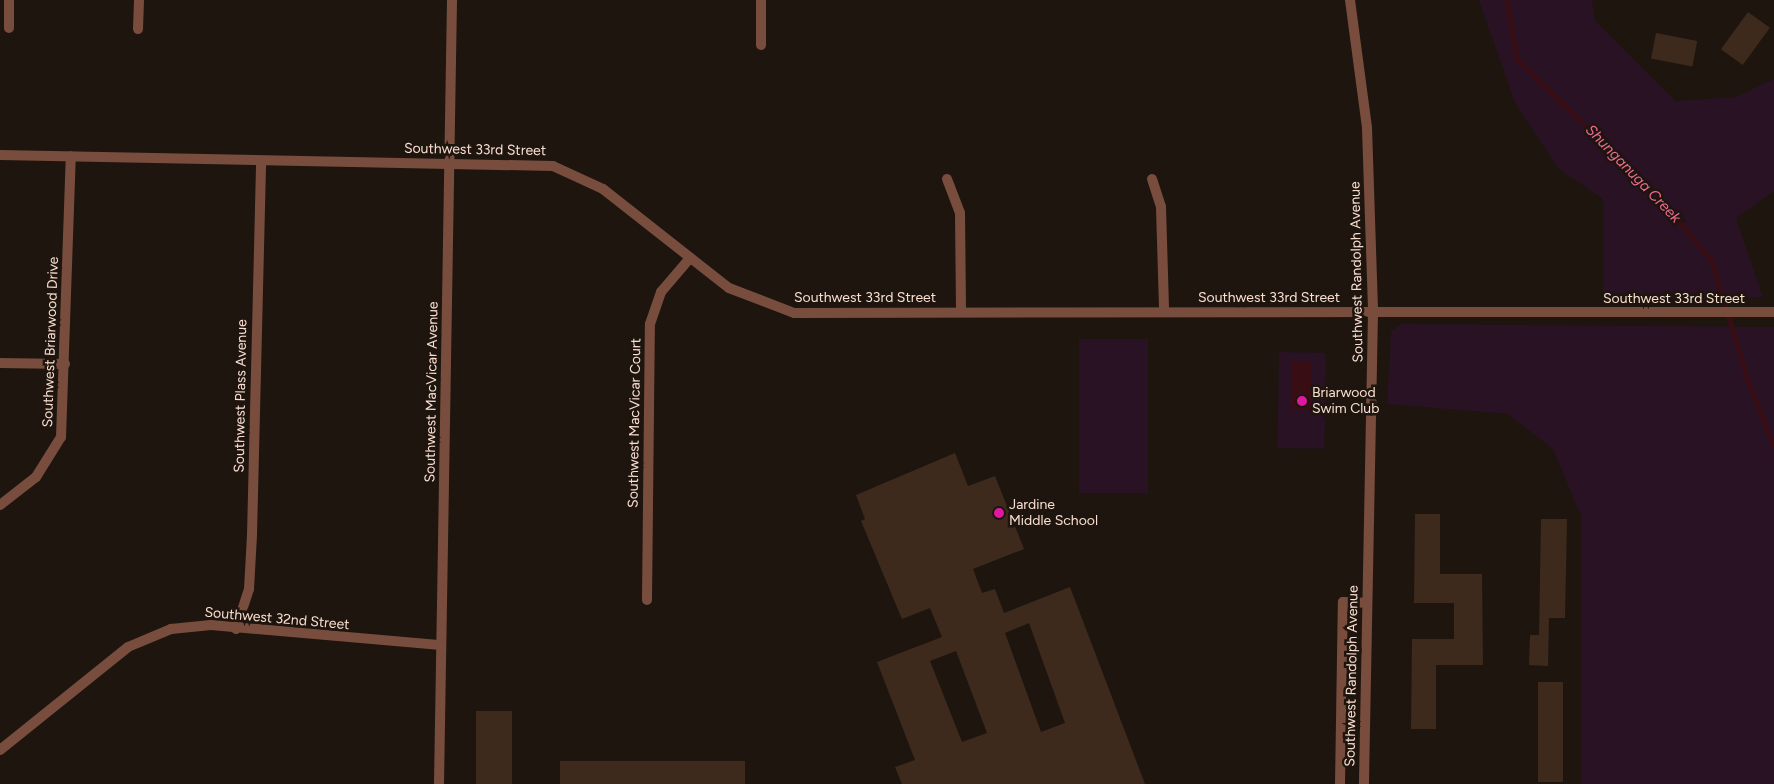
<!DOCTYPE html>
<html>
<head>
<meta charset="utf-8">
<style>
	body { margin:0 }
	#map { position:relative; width:1774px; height:784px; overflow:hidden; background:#1e150f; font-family:Figtree,sans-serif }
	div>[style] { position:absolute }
	.green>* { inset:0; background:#281224; transform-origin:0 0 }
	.water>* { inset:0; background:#380e14; transform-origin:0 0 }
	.stream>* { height:4.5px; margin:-2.25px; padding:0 2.25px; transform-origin:2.25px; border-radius:2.25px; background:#380e14 }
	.building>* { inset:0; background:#3d2a1d; transform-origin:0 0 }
	.minor>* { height:10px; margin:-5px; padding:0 5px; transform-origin:5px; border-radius:5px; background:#794d3e }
	.tertiary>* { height:10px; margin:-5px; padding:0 5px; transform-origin:5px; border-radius:5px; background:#794d3e }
	.dots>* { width:14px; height:14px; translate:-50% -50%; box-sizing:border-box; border:2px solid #1e150f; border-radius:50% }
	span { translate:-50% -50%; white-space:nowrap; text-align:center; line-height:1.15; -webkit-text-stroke:5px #1e150f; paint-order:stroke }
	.street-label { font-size:14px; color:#fadfd1 }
	.poi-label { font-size:14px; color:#fadfd1 }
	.left { translate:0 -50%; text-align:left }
	.water-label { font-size:15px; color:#ef6994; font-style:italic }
</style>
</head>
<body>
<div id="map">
	<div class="green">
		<div style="clip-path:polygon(1479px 0,1592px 0,1595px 21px,1675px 101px,1735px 97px,1774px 79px,1774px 191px,1736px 218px,1763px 297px,1603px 303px,1603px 199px,1559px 169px,1515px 103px)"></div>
		<div style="clip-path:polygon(1401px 324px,1774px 327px,1774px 784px,1581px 784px,1581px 516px,1553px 449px,1508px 414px,1387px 404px,1391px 332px)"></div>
		<div style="left:1148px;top:339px;width:154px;height:69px;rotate:90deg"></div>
		<div style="left:1279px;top:352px;width:47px;height:96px;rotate:1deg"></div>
	</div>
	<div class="water">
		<div style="left:1291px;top:362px;width:20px;height:48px"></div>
	</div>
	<div class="stream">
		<div style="left:1507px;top:0;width:60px;rotate:80.4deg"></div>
		<div style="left:1517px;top:59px;width:197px;rotate:44deg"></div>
		<div style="left:1659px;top:196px;width:84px;rotate:50.8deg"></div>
		<div style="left:1712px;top:261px;width:122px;rotate:73.3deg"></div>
		<div style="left:1747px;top:378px;width:73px;rotate:68.3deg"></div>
	</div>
	<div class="building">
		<div style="left:1748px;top:12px;width:27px;height:46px;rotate:36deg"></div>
		<div style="left:1656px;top:33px;width:42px;height:26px;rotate:11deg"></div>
		<div style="clip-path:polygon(evenodd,955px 453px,968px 486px,995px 476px,1024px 549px,973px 569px,982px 593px,995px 589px,1004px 613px,1070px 587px,1145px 784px,902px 784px,895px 767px,915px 760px,877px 662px,942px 637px,930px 608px,902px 619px,861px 521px,865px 519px,856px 495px,955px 453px,1029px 623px,1065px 723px,1041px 732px,1005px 633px,1029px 623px,955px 453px,956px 651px,987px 733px,962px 742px,930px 661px,956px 651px)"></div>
		<div style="clip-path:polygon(1415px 514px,1440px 514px,1440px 574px,1482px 574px,1483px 665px,1436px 665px,1436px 729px,1411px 729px,1412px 639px,1454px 639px,1454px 603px,1414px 603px)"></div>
		<div style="clip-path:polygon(1541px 519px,1567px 519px,1565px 618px,1549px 618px,1548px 666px,1529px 665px,1530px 635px,1539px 635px)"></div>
		<div style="left:1538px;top:682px;width:25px;height:100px"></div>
		<div style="left:476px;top:711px;width:36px;height:73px"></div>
		<div style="left:560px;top:761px;width:185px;height:23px"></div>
	</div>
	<div class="minor">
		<div style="left:9px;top:28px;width:28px;rotate:-90deg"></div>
		<div style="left:138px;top:29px;width:29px;rotate:-88deg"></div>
		<div style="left:761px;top:45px;width:45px;rotate:-90deg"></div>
		<div style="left:947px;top:179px;width:36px;rotate:69deg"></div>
		<div style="left:960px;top:213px;width:99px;rotate:89.4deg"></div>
		<div style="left:1152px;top:179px;width:29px;rotate:72deg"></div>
		<div style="left:1161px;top:207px;width:104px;rotate:88.3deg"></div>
		<div style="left:1373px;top:312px;width:401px"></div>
		<div style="left:0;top:363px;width:65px;rotate:0.9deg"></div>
		<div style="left:0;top:505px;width:46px;rotate:-37.9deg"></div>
		<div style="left:36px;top:477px;width:47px;rotate:-58deg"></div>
		<div style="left:61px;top:437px;width:281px;rotate:-88deg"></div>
		<div style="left:647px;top:600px;width:276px;rotate:-89.4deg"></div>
		<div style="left:650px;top:324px;width:34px;rotate:-71deg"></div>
		<div style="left:661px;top:292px;width:45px;rotate:-49.5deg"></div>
		<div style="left:236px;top:629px;width:42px;rotate:-72deg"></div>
		<div style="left:249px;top:589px;width:54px;rotate:-86.8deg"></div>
		<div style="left:252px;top:535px;width:374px;rotate:-88.6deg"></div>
		<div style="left:0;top:750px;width:164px;rotate:-38.8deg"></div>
		<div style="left:128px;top:647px;width:47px;rotate:-22.7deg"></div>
		<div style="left:171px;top:629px;width:40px;rotate:-5.7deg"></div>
		<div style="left:211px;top:625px;width:231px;rotate:5deg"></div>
		<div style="left:439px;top:784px;width:784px;rotate:-89.05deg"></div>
		<div style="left:1340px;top:784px;width:182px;rotate:-89.1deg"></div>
		<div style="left:1343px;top:602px;width:23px;rotate:2deg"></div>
	</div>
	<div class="tertiary">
		<div style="left:1350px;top:0;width:129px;rotate:82.4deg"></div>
		<div style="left:1367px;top:128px;width:184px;rotate:88.1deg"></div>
		<div style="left:1373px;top:312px;width:472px;rotate:91.1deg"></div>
		<div style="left:0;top:155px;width:553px;rotate:1.14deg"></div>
		<div style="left:553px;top:166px;width:55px;rotate:24.7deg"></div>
		<div style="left:603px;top:189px;width:160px;rotate:38.2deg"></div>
		<div style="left:729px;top:288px;width:70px;rotate:21deg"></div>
		<div style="left:794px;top:313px;width:579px;rotate:-0.1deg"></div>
	</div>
	<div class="dots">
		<div style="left:1302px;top:401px;background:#e0179f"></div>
		<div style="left:999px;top:513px;background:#e0179f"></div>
	</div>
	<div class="street-label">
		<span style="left:475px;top:150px;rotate:1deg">Southwest 33rd Street</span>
		<span style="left:1357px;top:272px;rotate:-91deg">Southwest Randolph Avenue</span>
		<span style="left:865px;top:298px">Southwest 33rd Street</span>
		<span style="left:1269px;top:298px">Southwest 33rd Street</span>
		<span style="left:1674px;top:299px">Southwest 33rd Street</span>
		<span style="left:51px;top:342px;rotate:-88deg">Southwest Briarwood Drive</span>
		<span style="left:432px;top:392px;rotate:-89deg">Southwest MacVicar Avenue</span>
		<span style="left:241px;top:396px;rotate:-89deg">Southwest Plass Avenue</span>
		<span style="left:635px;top:423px;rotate:-89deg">Southwest MacVicar Court</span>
		<span style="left:277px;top:619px;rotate:5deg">Southwest 32nd Street</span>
		<span style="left:1352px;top:676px;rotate:-89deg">Southwest Randolph Avenue</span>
	</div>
	<div class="poi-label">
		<span class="left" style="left:1312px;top:401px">Briarwood<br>Swim Club</span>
		<span class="left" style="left:1009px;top:513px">Jardine<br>Middle School</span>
	</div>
	<div class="water-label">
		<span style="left:1633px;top:174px;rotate:46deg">Shunganuga Creek</span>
	</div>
</div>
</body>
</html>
